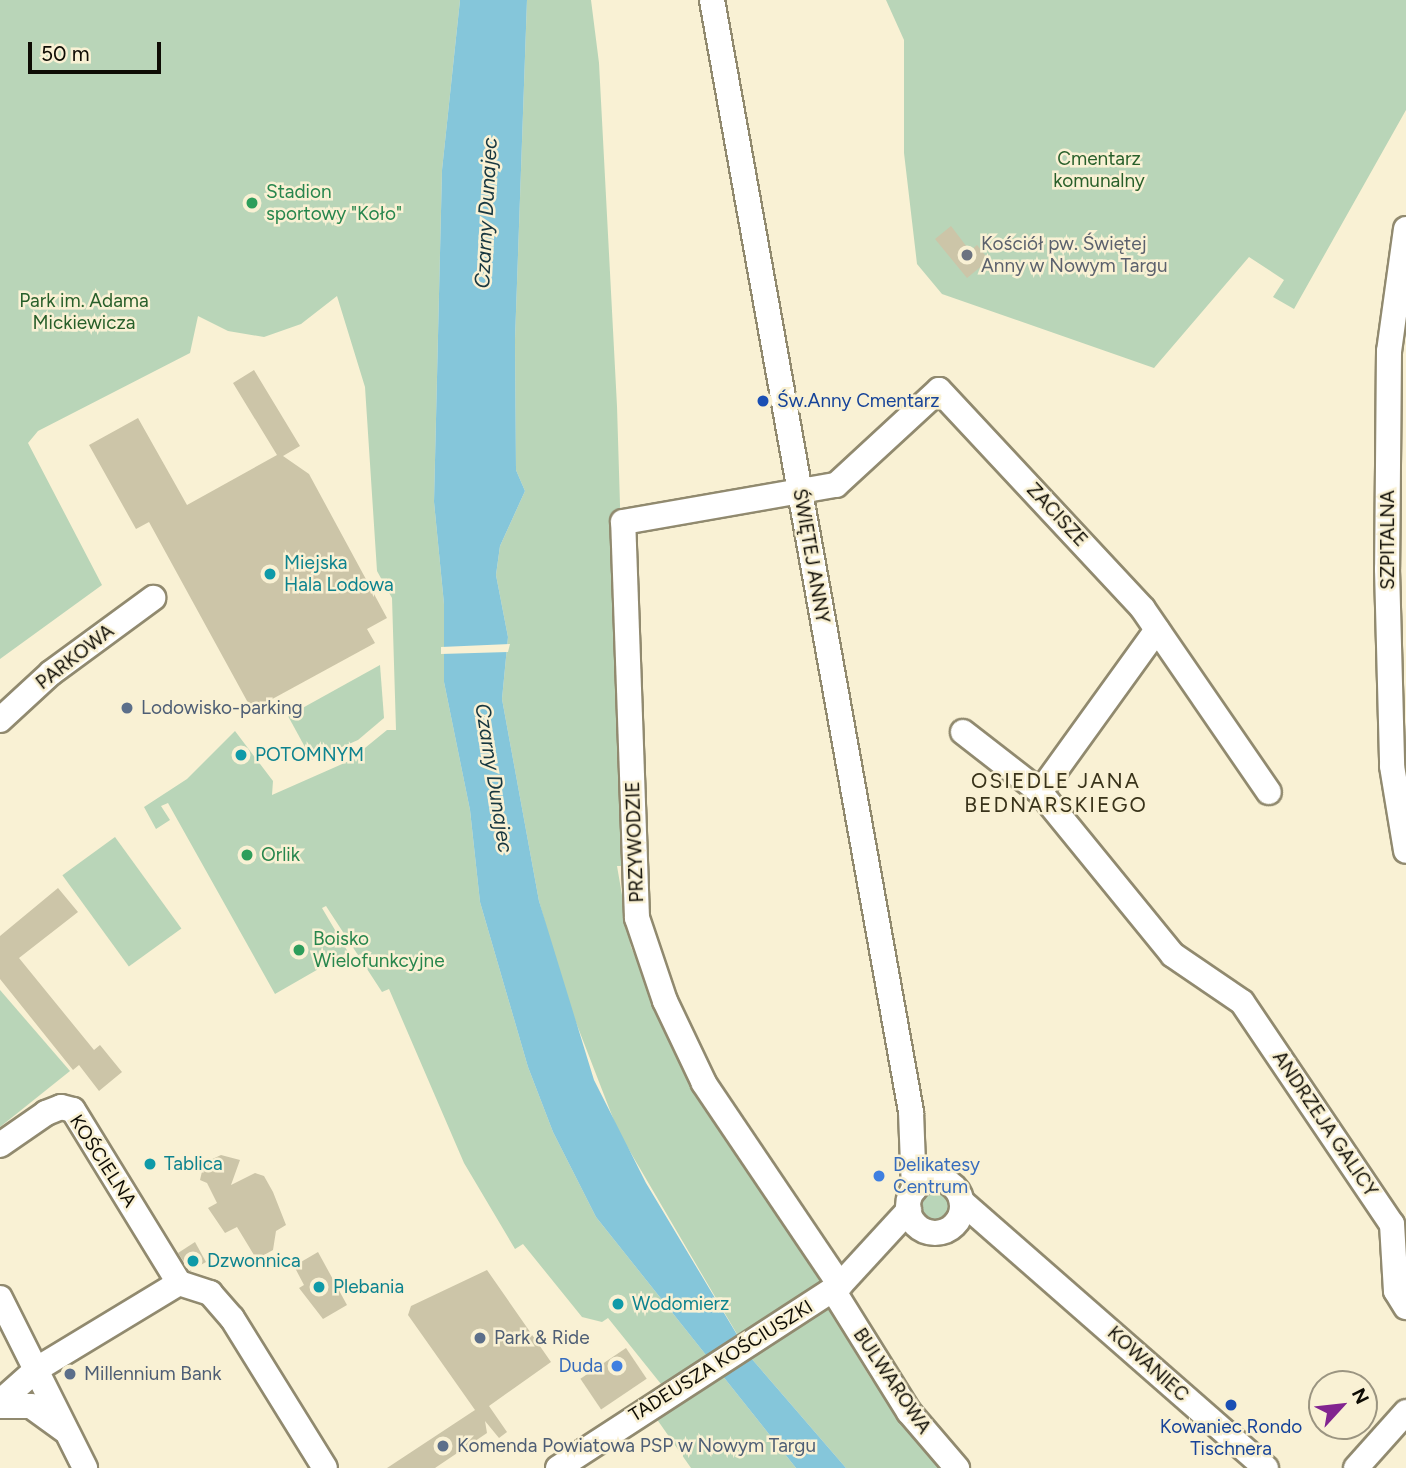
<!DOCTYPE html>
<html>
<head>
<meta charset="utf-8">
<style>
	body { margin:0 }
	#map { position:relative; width:1406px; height:1468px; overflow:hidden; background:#f9f1d4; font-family:Figtree,sans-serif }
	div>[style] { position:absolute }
	.green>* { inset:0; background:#b9d5b8; transform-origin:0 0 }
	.round { border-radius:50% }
	.water>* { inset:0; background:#85c6da }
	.pier>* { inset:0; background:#f9f1d4 }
	.building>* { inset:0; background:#ccc5a8; transform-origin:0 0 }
	.roads { filter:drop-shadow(2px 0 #918a6f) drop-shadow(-2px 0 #918a6f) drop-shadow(0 2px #918a6f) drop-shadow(0 -2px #918a6f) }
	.minor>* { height:24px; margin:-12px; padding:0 12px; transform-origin:12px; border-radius:12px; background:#fff }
	.minor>.ring { margin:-12px; padding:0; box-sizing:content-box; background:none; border:24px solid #fff; border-radius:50% }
	.dots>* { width:19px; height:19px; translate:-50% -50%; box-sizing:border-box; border:4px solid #f9f1d4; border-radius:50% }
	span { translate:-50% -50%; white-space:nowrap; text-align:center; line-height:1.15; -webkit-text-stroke:5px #f9f1d4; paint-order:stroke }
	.park-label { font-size:19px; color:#285f2a }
	.leisure-label { font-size:19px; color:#27864d }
	.left { translate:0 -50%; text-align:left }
	.worship-label { font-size:19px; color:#5b616d }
	.transit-label { font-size:19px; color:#164399 }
	.street-label { font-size:19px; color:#0e0c04 }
	.culture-label { font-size:19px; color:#0d838f }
	.service-label { font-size:19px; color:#4e5e75 }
	.shop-label { font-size:19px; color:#366cbe }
	.right { translate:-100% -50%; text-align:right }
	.water-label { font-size:21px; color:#173740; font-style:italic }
	.neighbourhood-label { font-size:21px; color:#39331a; letter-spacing:2px }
	.north { position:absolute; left:1308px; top:1370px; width:70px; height:70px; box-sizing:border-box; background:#f9f1d4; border:2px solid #9b9581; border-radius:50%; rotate:63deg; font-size:19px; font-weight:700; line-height:28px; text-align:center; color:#0e0c04 }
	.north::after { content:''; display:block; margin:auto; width:24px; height:32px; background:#822490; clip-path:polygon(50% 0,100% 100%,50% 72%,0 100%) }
	.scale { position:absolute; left:28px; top:42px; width:133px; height:32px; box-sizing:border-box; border:4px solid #0e0c04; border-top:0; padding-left:9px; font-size:21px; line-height:24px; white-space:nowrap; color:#0e0c04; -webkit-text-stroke:5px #f9f1d4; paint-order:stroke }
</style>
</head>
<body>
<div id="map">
	<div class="green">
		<div style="clip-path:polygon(0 0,460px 0,442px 170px,434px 502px,444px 604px,444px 682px,470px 810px,480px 902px,528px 1067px,553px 1132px,596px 1217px,796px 1468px,691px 1468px,656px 1418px,677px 1404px,608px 1318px,602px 1322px,582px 1317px,523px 1244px,515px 1249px,464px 1163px,389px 989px,382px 992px,326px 906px,322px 908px,348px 952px,275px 994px,168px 803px,161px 806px,170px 820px,156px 829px,144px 807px,187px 779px,235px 731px,273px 781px,272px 795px,349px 761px,387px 730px,396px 730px,392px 598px,377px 571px,365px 387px,337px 296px,301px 324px,264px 337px,228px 331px,198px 316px,190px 353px,38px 431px,28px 443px,102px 585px,0 659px)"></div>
		<div style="clip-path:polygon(527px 0,591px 0,599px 63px,617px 406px,631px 866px,617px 866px,631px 947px,696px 1095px,822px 1283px,828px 1308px,871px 1379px,942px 1468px,846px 1468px,751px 1358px,618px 1131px,565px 994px,539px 901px,502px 699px,508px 637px,496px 575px,500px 546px,525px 491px,516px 470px,515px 340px)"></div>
		<div style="clip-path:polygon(886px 0,1406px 0,1406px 110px,1294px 309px,1273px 297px,1284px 280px,1249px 257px,1154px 368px,942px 294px,917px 264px,904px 153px,904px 40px)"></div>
		<div style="clip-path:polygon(380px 665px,384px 718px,358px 740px,312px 760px,288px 716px)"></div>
		<div style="left:115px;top:837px;width:113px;height:65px;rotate:54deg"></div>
		<div style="clip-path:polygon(0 990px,70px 1071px,0 1127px)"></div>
		<div class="round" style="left:918px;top:1189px;width:34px;height:34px"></div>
	</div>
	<div class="water">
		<div style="clip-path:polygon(460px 0,527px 0,515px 340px,516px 470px,525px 491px,500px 546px,496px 575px,508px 637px,502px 699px,539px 901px,594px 1080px,646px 1183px,751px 1358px,846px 1468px,796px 1468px,596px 1217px,553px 1132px,528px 1067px,480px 902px,470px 810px,444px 682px,444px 604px,434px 502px,442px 170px)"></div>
	</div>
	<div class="pier">
		<div style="clip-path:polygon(510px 644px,508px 652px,441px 654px,441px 647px)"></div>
	</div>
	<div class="building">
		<div style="clip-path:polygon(951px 226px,970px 251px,977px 245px,989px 260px,967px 278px,935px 239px)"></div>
		<div style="clip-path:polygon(254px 370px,300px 446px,283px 456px,309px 474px,387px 618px,367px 629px,375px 643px,252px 710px,149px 522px,136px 529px,89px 445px,138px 418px,187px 505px,277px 455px,233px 383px)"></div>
		<div style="clip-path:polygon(58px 888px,78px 912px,19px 958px,94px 1050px,100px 1045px,122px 1072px,99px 1091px,79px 1065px,73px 1070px,0 979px,0 936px)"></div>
		<div style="clip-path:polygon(221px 1155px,240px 1160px,231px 1185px,255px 1173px,264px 1176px,273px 1192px,286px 1225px,276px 1231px,273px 1250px,264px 1255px,254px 1255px,237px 1227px,225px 1233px,208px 1208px,217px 1203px,207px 1183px,200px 1180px,204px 1163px)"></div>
		<div style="clip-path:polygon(195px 1242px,206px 1262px,190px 1271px,178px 1253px)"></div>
		<div style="clip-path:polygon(318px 1252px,347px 1305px,323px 1319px,299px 1288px,304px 1285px,294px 1266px)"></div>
		<div style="clip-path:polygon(487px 1270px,551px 1362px,489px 1406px,507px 1432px,499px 1438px,485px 1421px,487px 1433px,435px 1468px,387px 1468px,475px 1410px,408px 1315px,411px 1306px)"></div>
		<div style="left:626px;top:1348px;width:37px;height:55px;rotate:56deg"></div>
	</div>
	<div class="roads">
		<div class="minor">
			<div style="left:712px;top:0;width:1130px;rotate:79.85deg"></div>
			<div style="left:911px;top:1112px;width:78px;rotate:87.8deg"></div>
			<div style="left:1406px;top:229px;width:123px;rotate:97.9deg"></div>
			<div style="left:1389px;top:351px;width:218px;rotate:90.5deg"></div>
			<div style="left:1387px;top:569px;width:197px;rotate:88.5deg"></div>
			<div style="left:1392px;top:766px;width:86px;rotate:80.6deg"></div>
			<div style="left:0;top:720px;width:69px;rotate:-42.7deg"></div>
			<div style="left:51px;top:673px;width:127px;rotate:-36.3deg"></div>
			<div style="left:963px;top:732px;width:98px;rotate:37.9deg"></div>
			<div style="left:1040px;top:792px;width:210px;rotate:50.8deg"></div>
			<div style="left:1173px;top:955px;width:83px;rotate:34.3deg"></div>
			<div style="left:1242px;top:1002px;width:268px;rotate:56deg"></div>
			<div style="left:1392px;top:1224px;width:67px;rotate:86.6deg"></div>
			<div style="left:1396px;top:1291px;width:19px;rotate:58deg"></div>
			<div style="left:1040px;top:792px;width:200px;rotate:-54.2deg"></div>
			<div style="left:0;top:1145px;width:56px;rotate:-34.8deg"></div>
			<div style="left:46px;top:1113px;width:16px;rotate:-22deg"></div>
			<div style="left:61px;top:1107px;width:12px;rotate:14deg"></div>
			<div style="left:73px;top:1110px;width:203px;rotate:58.5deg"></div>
			<div class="ring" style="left:908px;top:1179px;width:30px;height:30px"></div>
			<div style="left:962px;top:1202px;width:404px;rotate:41.2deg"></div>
			<div style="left:840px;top:1285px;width:244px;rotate:-124deg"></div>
			<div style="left:704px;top:1083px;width:91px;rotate:-115.4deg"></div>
			<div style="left:665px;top:1001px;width:88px;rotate:-108.6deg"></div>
			<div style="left:637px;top:918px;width:396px;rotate:-92deg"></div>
			<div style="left:623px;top:522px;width:216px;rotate:-9.9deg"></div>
			<div style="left:836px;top:485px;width:140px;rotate:-42.7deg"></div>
			<div style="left:939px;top:390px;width:299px;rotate:47deg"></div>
			<div style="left:1143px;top:609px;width:222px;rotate:55.5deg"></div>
			<div style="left:833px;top:1290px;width:144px;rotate:58.1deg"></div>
			<div style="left:909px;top:1412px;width:74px;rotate:49.4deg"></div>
			<div style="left:0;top:1298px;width:190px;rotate:63.4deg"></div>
			<div style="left:0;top:1402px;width:50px;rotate:-41.7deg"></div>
			<div style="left:37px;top:1369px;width:166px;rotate:-31.2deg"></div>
			<div style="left:179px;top:1283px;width:33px;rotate:18deg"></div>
			<div style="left:210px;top:1293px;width:33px;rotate:49deg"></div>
			<div style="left:232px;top:1318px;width:176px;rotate:58.2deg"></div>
			<div style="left:0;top:1406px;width:31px"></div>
			<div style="left:31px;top:1406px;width:41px;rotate:36deg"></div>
			<div style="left:558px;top:1468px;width:336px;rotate:-33deg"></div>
			<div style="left:840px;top:1285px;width:102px;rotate:-47.4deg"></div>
			<div style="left:1356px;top:1468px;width:75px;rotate:-48.2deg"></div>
		</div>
	</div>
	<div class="dots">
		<div style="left:252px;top:203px;background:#2e9e5b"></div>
		<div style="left:967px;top:255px;background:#6b7280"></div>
		<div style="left:763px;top:401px;background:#1a4fb4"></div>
		<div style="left:270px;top:574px;background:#0f9aa8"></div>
		<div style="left:127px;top:708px;background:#5c6f8a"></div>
		<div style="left:241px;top:755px;background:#0f9aa8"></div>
		<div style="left:247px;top:855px;background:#2e9e5b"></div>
		<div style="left:299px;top:950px;background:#2e9e5b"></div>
		<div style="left:150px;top:1164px;background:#0f9aa8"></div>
		<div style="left:879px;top:1176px;background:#3f7fe0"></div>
		<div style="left:193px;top:1261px;background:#0f9aa8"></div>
		<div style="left:319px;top:1287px;background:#0f9aa8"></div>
		<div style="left:618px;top:1304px;background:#0f9aa8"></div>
		<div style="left:480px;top:1338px;background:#5c6f8a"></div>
		<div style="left:617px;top:1366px;background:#3f7fe0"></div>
		<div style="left:70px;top:1374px;background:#5c6f8a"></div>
		<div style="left:1231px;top:1405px;background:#1a4fb4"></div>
		<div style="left:443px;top:1446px;background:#5c6f8a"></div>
	</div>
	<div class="park-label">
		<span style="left:1099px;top:170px">Cmentarz<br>komunalny</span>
		<span style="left:84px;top:312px">Park im. Adama<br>Mickiewicza</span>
	</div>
	<div class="leisure-label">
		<span class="left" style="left:266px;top:203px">Stadion<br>sportowy "Koło"</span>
		<span class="left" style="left:261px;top:855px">Orlik</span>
		<span class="left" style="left:313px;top:950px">Boisko<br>Wielofunkcyjne</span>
	</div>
	<div class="worship-label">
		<span class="left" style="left:981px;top:255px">Kościół pw. Świętej<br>Anny w Nowym Targu</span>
	</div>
	<div class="transit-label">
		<span class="left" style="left:777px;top:401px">Św.Anny Cmentarz</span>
		<span style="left:1231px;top:1438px">Kowaniec Rondo<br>Tischnera</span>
	</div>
	<div class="street-label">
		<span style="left:1057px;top:515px;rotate:47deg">ZACISZE</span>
		<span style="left:1388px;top:540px;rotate:-90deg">SZPITALNA</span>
		<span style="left:811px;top:556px;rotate:80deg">ŚWIĘTEJ ANNY</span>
		<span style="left:75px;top:657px;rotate:-38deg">PARKOWA</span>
		<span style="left:635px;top:842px;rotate:-92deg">PRZYWODZIE</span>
		<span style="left:1325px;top:1124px;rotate:56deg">ANDRZEJA GALICY</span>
		<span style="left:103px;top:1161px;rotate:57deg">KOŚCIELNA</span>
		<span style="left:721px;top:1361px;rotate:-32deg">TADEUSZA KOŚCIUSZKI</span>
		<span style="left:1148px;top:1364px;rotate:42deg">KOWANIEC</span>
		<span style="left:892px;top:1381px;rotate:56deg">BULWAROWA</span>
	</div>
	<div class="culture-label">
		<span class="left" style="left:284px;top:574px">Miejska<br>Hala Lodowa</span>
		<span class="left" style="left:255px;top:755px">POTOMNYM</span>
		<span class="left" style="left:164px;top:1164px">Tablica</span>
		<span class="left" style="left:207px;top:1261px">Dzwonnica</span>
		<span class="left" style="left:333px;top:1287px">Plebania</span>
		<span class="left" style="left:632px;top:1304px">Wodomierz</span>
	</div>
	<div class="service-label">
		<span class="left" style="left:141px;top:708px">Lodowisko-parking</span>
		<span class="left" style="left:494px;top:1338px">Park &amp; Ride</span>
		<span class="left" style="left:84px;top:1374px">Millennium Bank</span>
		<span class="left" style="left:457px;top:1446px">Komenda Powiatowa PSP w Nowym Targu</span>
	</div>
	<div class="shop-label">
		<span class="left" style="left:893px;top:1176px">Delikatesy<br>Centrum</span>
		<span class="right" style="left:603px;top:1366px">Duda</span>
	</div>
	<div class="water-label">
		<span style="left:486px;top:213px;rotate:-87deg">Czarny Dunajec</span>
		<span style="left:494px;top:778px;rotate:81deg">Czarny Dunajec</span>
	</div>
	<div class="neighbourhood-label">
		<span style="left:1056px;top:793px">OSIEDLE JANA<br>BEDNARSKIEGO</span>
	</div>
	<div class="north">N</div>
	<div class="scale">50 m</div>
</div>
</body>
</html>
